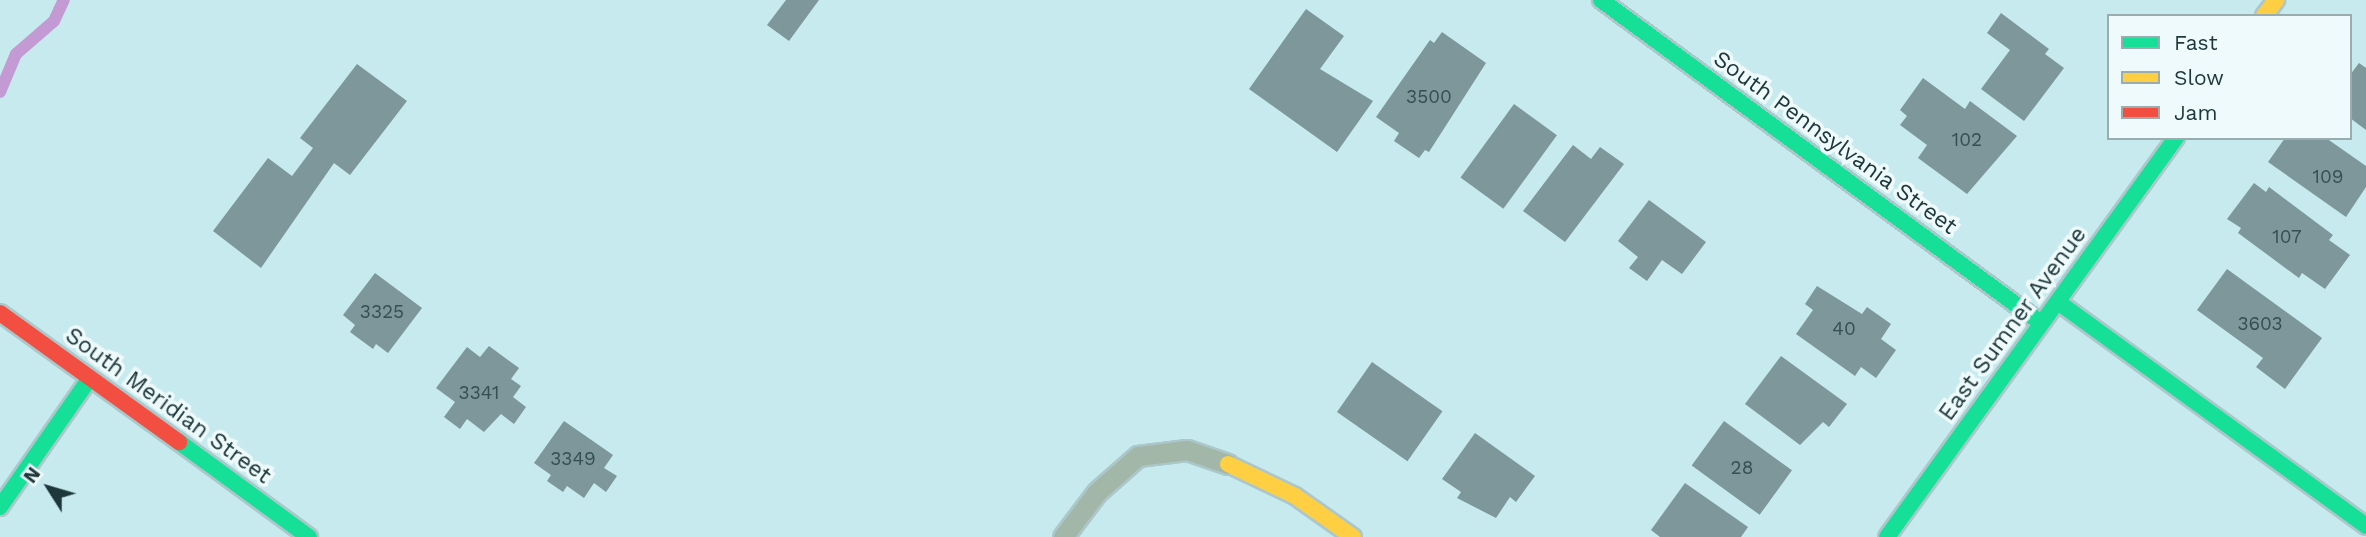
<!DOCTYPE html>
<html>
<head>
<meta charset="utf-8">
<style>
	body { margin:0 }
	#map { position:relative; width:2366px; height:537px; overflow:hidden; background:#c7eaee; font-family:"Work Sans",sans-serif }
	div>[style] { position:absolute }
	.stream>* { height:12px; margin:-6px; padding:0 6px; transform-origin:6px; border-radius:6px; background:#c49ad4 }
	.building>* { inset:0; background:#7d979a; transform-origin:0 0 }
	.roads { filter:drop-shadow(2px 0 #acc7ca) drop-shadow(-2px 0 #acc7ca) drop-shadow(0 2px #acc7ca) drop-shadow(0 -2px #acc7ca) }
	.lane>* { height:19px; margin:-9.5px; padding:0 9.5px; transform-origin:9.5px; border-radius:9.5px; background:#a2b7a8 }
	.fast>* { height:16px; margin:-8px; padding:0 8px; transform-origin:8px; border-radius:8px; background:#16e098 }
	.slow>* { height:16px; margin:-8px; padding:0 8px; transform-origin:8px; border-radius:8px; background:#ffcf43 }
	.jam>* { height:16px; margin:-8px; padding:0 8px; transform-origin:8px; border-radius:8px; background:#f24e42 }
	span { translate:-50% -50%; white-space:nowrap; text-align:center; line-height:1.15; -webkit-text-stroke:7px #eefafb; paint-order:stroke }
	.number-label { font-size:19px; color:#354f52 }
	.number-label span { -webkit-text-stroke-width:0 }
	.street-label { font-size:23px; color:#1d373a }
	.legend { position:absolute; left:2107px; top:14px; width:245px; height:126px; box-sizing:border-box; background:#eefafb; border:2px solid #9aacae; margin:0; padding:9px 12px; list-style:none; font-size:21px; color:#1d373a }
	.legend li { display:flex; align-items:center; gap:14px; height:35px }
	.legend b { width:35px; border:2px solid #9aacae }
	.north { position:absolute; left:14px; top:453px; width:70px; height:70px; -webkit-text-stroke:5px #eefafb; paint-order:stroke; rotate:307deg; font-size:19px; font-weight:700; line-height:28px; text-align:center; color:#1d373a }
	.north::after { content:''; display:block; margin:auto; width:24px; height:32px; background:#1d373a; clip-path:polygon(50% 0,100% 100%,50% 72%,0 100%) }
</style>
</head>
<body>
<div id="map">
	<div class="stream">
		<div style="left:0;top:92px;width:41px;rotate:-67.2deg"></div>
		<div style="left:16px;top:54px;width:50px;rotate:-41deg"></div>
		<div style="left:54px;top:21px;width:23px;rotate:-65deg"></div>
	</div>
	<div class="building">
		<div style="clip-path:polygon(786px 0,826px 0,819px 0,789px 41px,767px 25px)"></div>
		<div style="clip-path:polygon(1306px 9px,1344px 36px,1320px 69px,1373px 101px,1337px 152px,1249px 89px)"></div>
		<div style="clip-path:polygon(2001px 13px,2049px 49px,2045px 54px,2064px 68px,2024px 121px,1981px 89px,2010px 50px,1987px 33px)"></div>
		<div style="clip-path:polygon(1442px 32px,1486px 63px,1429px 152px,1425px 150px,1419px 158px,1394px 141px,1399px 133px,1376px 117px,1430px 40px,1434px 43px)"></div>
		<div style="clip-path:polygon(2359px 63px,2366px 68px,2366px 130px,2350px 118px,2350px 75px)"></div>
		<div style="clip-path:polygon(357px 64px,407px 101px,350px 175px,334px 163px,261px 268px,213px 231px,268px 158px,292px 176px,313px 148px,300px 138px)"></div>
		<div style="clip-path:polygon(1923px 78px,1965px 109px,1970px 101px,2017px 136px,1967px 194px,1918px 158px,1927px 145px,1900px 125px,1907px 116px,1900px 110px)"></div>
		<div style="left:1514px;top:104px;width:53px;height:91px;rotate:36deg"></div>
		<div style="clip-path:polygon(2285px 138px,2326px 138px,2366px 166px,2366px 187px,2346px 217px,2268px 162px)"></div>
		<div style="clip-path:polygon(1573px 145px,1591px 159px,1600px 147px,1624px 164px,1565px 242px,1523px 211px)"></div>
		<div style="clip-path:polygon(2254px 183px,2266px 192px,2269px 187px,2333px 235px,2329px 240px,2350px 255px,2325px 289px,2302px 273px,2299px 278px,2238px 233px,2241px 228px,2227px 219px)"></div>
		<div style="clip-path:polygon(1649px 200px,1706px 242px,1682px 274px,1662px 260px,1647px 281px,1629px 268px,1638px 257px,1618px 241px)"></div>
		<div style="clip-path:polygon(2227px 269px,2322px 338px,2285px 389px,2256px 367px,2263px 358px,2197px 310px)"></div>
		<div style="clip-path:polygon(375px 273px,422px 308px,388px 353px,376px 344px,373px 349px,350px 332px,355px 325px,343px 315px)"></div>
		<div style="clip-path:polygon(1817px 286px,1862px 314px,1867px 307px,1891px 324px,1881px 339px,1896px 350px,1876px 378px,1861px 367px,1855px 376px,1796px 334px,1813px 310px,1805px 304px)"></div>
		<div style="clip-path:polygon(489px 346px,519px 368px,511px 379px,521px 386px,513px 397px,526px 407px,514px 424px,501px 414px,484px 432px,467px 419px,460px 429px,444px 417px,455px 402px,436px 388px,467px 347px,480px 357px)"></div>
		<div style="clip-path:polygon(1781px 356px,1847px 404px,1829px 427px,1823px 422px,1800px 445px,1745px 404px)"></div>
		<div style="left:1372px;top:362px;width:86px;height:61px;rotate:35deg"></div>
		<div style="clip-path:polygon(564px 421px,613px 455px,604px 468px,617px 476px,606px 492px,594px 483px,584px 498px,567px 486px,563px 492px,547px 481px,551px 475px,534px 463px)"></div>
		<div style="left:1724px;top:421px;width:84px;height:55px;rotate:36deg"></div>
		<div style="clip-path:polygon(1475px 433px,1535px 476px,1516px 502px,1510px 497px,1496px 518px,1457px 498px,1461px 492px,1442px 479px)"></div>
		<div style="clip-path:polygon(1685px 483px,1748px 527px,1741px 537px,1660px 537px,1651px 530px)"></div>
	</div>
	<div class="roads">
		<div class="lane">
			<div style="left:1063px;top:537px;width:56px;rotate:-52.9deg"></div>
			<div style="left:1097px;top:492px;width:55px;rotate:-41.3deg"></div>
			<div style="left:1138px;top:456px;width:49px;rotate:-7deg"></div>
			<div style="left:1187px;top:450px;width:43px;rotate:18.9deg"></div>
		</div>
		<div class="fast">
			<div style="left:1601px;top:0;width:546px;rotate:36.28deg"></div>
			<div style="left:2058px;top:302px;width:381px;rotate:36deg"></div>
			<div style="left:179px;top:442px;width:161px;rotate:36.2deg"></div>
			<div style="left:0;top:507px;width:157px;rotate:-55.1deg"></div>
			<div style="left:1887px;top:537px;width:493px;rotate:-54.1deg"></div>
		</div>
		<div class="slow">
			<div style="left:2264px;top:16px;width:20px;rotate:-53deg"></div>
			<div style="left:1228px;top:464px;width:74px;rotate:25.5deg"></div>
			<div style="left:1295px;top:496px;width:71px;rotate:35.3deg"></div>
		</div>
		<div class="jam">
			<div style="left:0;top:313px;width:221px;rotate:35.8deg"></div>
		</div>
	</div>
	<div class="number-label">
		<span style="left:1429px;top:97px">3500</span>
		<span style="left:1967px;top:140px">102</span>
		<span style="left:2328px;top:177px">109</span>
		<span style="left:2287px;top:237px">107</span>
		<span style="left:382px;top:312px">3325</span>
		<span style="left:2260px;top:324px">3603</span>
		<span style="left:1844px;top:329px">40</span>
		<span style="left:479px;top:393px">3341</span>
		<span style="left:573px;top:459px">3349</span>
		<span style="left:1742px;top:468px">28</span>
	</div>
	<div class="street-label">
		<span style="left:1835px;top:143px;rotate:36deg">South Pennsylvania Street</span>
		<span style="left:2013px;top:324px;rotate:-54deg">East Sumner Avenue</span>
		<span style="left:168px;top:406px;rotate:36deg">South Meridian Street</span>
	</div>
	<ul class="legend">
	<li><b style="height:9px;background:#16e098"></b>Fast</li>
	<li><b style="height:9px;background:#ffcf43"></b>Slow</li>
	<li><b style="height:9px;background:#f24e42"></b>Jam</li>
	</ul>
	<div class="north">N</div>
</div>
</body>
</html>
